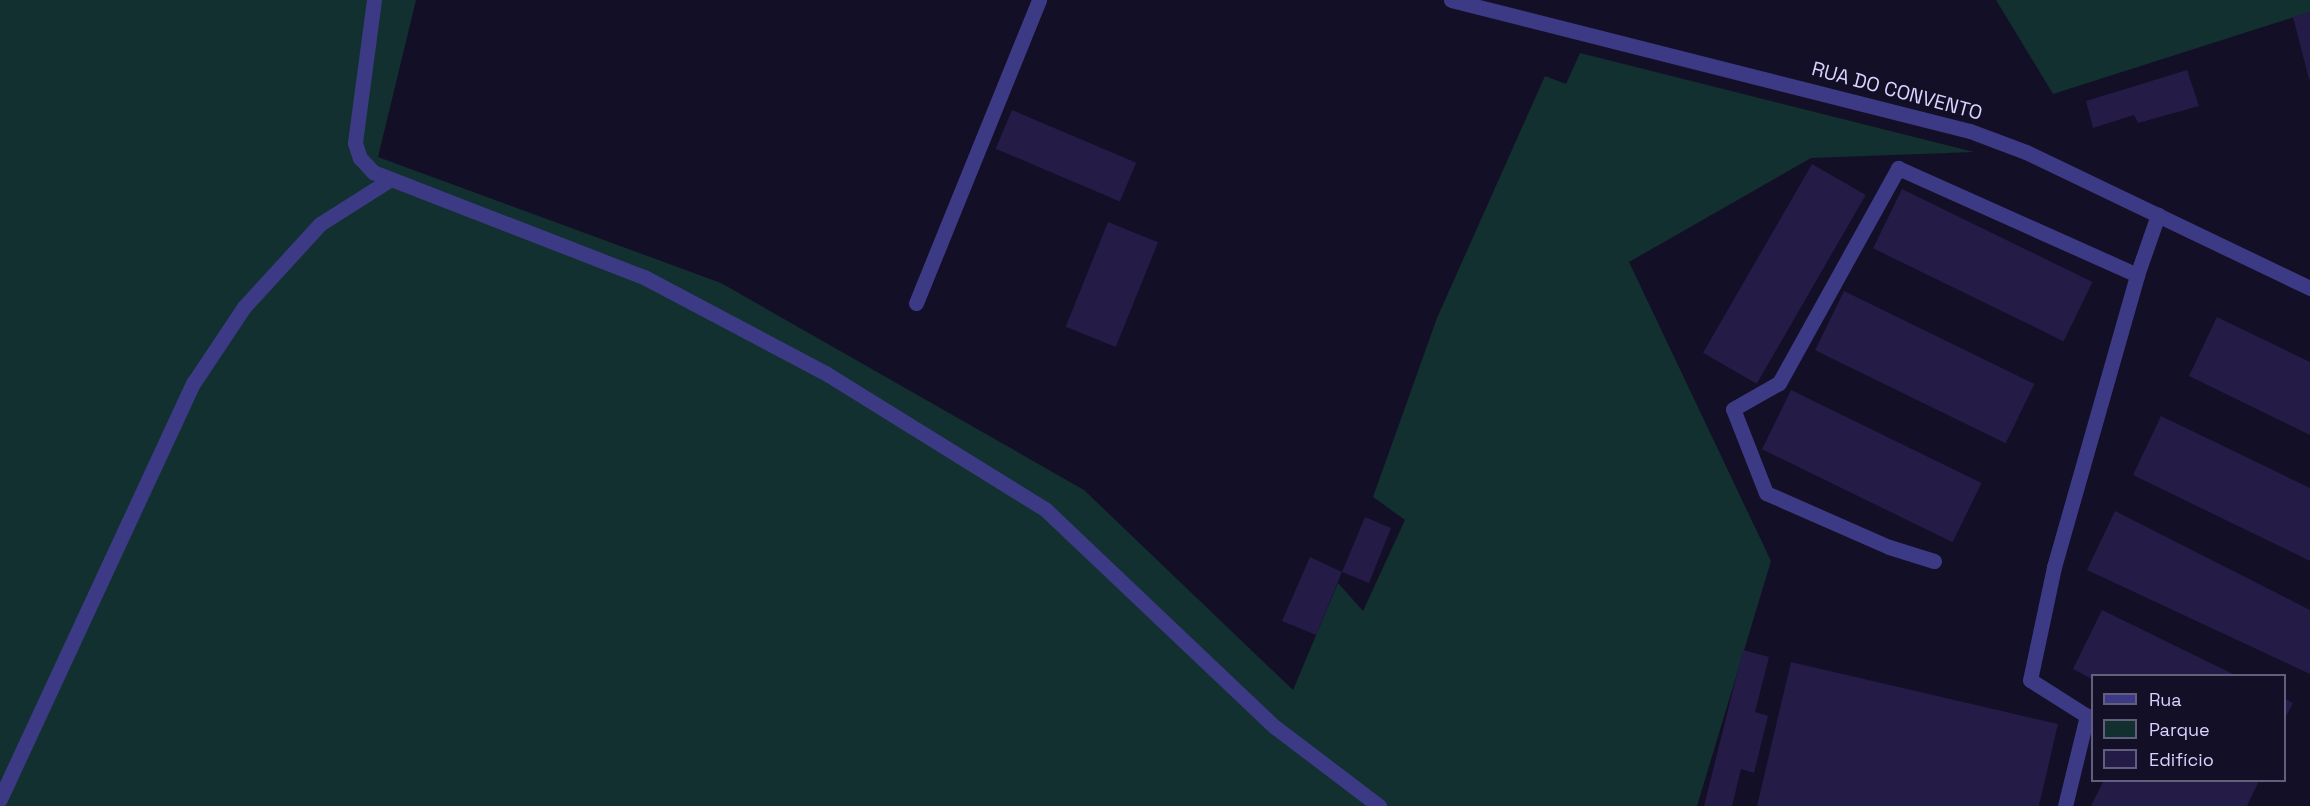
<!DOCTYPE html>
<html>
<head>
<meta charset="utf-8">
<style>
	body { margin:0 }
	#map { position:relative; width:2310px; height:806px; overflow:hidden; background:#130f26; font-family:"Space Grotesk",sans-serif }
	div>[style] { position:absolute }
	.green>* { inset:0; background:#12302f }
	.building>* { inset:0; background:#241b47; transform-origin:0 0 }
	.minor>* { height:15px; margin:-7.5px; padding:0 7.5px; transform-origin:7.5px; border-radius:7.5px; background:#3d3a85 }
	span { translate:-50% -50%; white-space:nowrap; text-align:center; line-height:1.15; -webkit-text-stroke:4.5px #130f26; paint-order:stroke }
	.street-label { font-size:20px; color:#d9d4ff }
	.legend { position:absolute; left:2091px; top:674px; width:195px; height:108px; box-sizing:border-box; background:#130f26; border:2px solid #625e7d; margin:0; padding:8px 10px; list-style:none; font-size:18px; color:#d9d4ff }
	.legend li { display:flex; align-items:center; gap:12px; height:30px }
	.legend b { width:30px; border:2px solid #625e7d }
</style>
</head>
<body>
<div id="map">
	<div class="green">
		<div style="clip-path:polygon(0 0,416px 0,378px 157px,721px 283px,1084px 490px,1293px 690px,1338px 583px,1363px 611px,1405px 520px,1373px 497px,1437px 318px,1545px 76px,1566px 84px,1580px 53px,1974px 152px,1811px 158px,1629px 262px,1771px 561px,1697px 806px,0 806px)"></div>
		<div style="clip-path:polygon(1996px 0,2310px 0,2310px 12px,2053px 94px)"></div>
	</div>
	<div class="building">
		<div style="clip-path:polygon(2310px 12px,2310px 79px,2309px 79px,2293px 17px)"></div>
		<div style="clip-path:polygon(2187px 70px,2199px 106px,2138px 123px,2134px 115px,2093px 128px,2086px 101px)"></div>
		<div style="left:1012px;top:110px;width:135px;height:42px;rotate:23deg"></div>
		<div style="left:1812px;top:164px;width:62px;height:218px;rotate:30deg"></div>
		<div style="left:1902px;top:189px;width:212px;height:66px;rotate:26deg"></div>
		<div style="left:1108px;top:222px;width:54px;height:113px;rotate:22deg"></div>
		<div style="left:1844px;top:291px;width:212px;height:66px;rotate:26deg"></div>
		<div style="clip-path:polygon(2217px 317px,2310px 362px,2310px 435px,2189px 376px)"></div>
		<div style="left:1791px;top:390px;width:212px;height:66px;rotate:26deg"></div>
		<div style="clip-path:polygon(2161px 416px,2310px 488px,2310px 561px,2133px 475px)"></div>
		<div style="clip-path:polygon(2115px 511px,2310px 610px,2310px 674px,2087px 570px)"></div>
		<div style="clip-path:polygon(1365px 517px,1391px 528px,1369px 583px,1342px 572px,1316px 635px,1282px 621px,1310px 557px,1342px 572px)"></div>
		<div style="clip-path:polygon(2102px 610px,2237px 676px,2092px 676px,2092px 679px,2073px 669px)"></div>
		<div style="clip-path:polygon(1743px 650px,1769px 657px,1755px 712px,1768px 716px,1754px 773px,1741px 769px,1732px 806px,1704px 806px)"></div>
		<div style="clip-path:polygon(1791px 662px,2058px 724px,2039px 806px,1757px 806px)"></div>
		<div style="clip-path:polygon(2284px 698px,2293px 703px,2284px 720px)"></div>
		<div style="clip-path:polygon(2104px 780px,2258px 780px,2259px 781px,2247px 806px,2091px 806px)"></div>
	</div>
	<div class="minor">
		<div style="left:374px;top:0;width:144px;rotate:97.6deg"></div>
		<div style="left:355px;top:143px;width:16px;rotate:72deg"></div>
		<div style="left:360px;top:158px;width:19px;rotate:47deg"></div>
		<div style="left:373px;top:172px;width:291px;rotate:21.2deg"></div>
		<div style="left:644px;top:277px;width:207px;rotate:27.9deg"></div>
		<div style="left:827px;top:374px;width:258px;rotate:31.8deg"></div>
		<div style="left:1046px;top:510px;width:315px;rotate:43.5deg"></div>
		<div style="left:1275px;top:727px;width:131px;rotate:37.2deg"></div>
		<div style="left:1451px;top:0;width:535px;rotate:14.17deg"></div>
		<div style="left:1970px;top:131px;width:60px;rotate:20.6deg"></div>
		<div style="left:2026px;top:152px;width:315px;rotate:25.6deg"></div>
		<div style="left:916px;top:303px;width:327px;rotate:-67.9deg"></div>
		<div style="left:1934px;top:561px;width:47px;rotate:-162.7deg"></div>
		<div style="left:1889px;top:547px;width:134px;rotate:-156.3deg"></div>
		<div style="left:1766px;top:493px;width:90px;rotate:-111.4deg"></div>
		<div style="left:1733px;top:409px;width:53px;rotate:-29.5deg"></div>
		<div style="left:1779px;top:383px;width:246px;rotate:-61deg"></div>
		<div style="left:1898px;top:168px;width:262px;rotate:24.1deg"></div>
		<div style="left:0;top:799px;width:460px;rotate:-65.1deg"></div>
		<div style="left:194px;top:382px;width:90px;rotate:-56.3deg"></div>
		<div style="left:244px;top:307px;width:113px;rotate:-47.5deg"></div>
		<div style="left:320px;top:224px;width:84px;rotate:-32.4deg"></div>
		<div style="left:2065px;top:806px;width:93px;rotate:-76.3deg"></div>
		<div style="left:2087px;top:716px;width:67px;rotate:-147.7deg"></div>
		<div style="left:2030px;top:680px;width:116px;rotate:-78deg"></div>
		<div style="left:2054px;top:567px;width:304px;rotate:-74.1deg"></div>
		<div style="left:2137px;top:275px;width:64px;rotate:-70.7deg"></div>
	</div>
	<div class="street-label">
		<span style="left:1897px;top:91px;rotate:15deg">RUA DO CONVENTO</span>
	</div>
	<ul class="legend">
	<li><b style="height:8px;background:#3d3a85"></b>Rua</li>
	<li><b style="height:16px;background:#12302f"></b>Parque</li>
	<li><b style="height:16px;background:#241b47"></b>Edifício</li>
	</ul>
</div>
</body>
</html>
